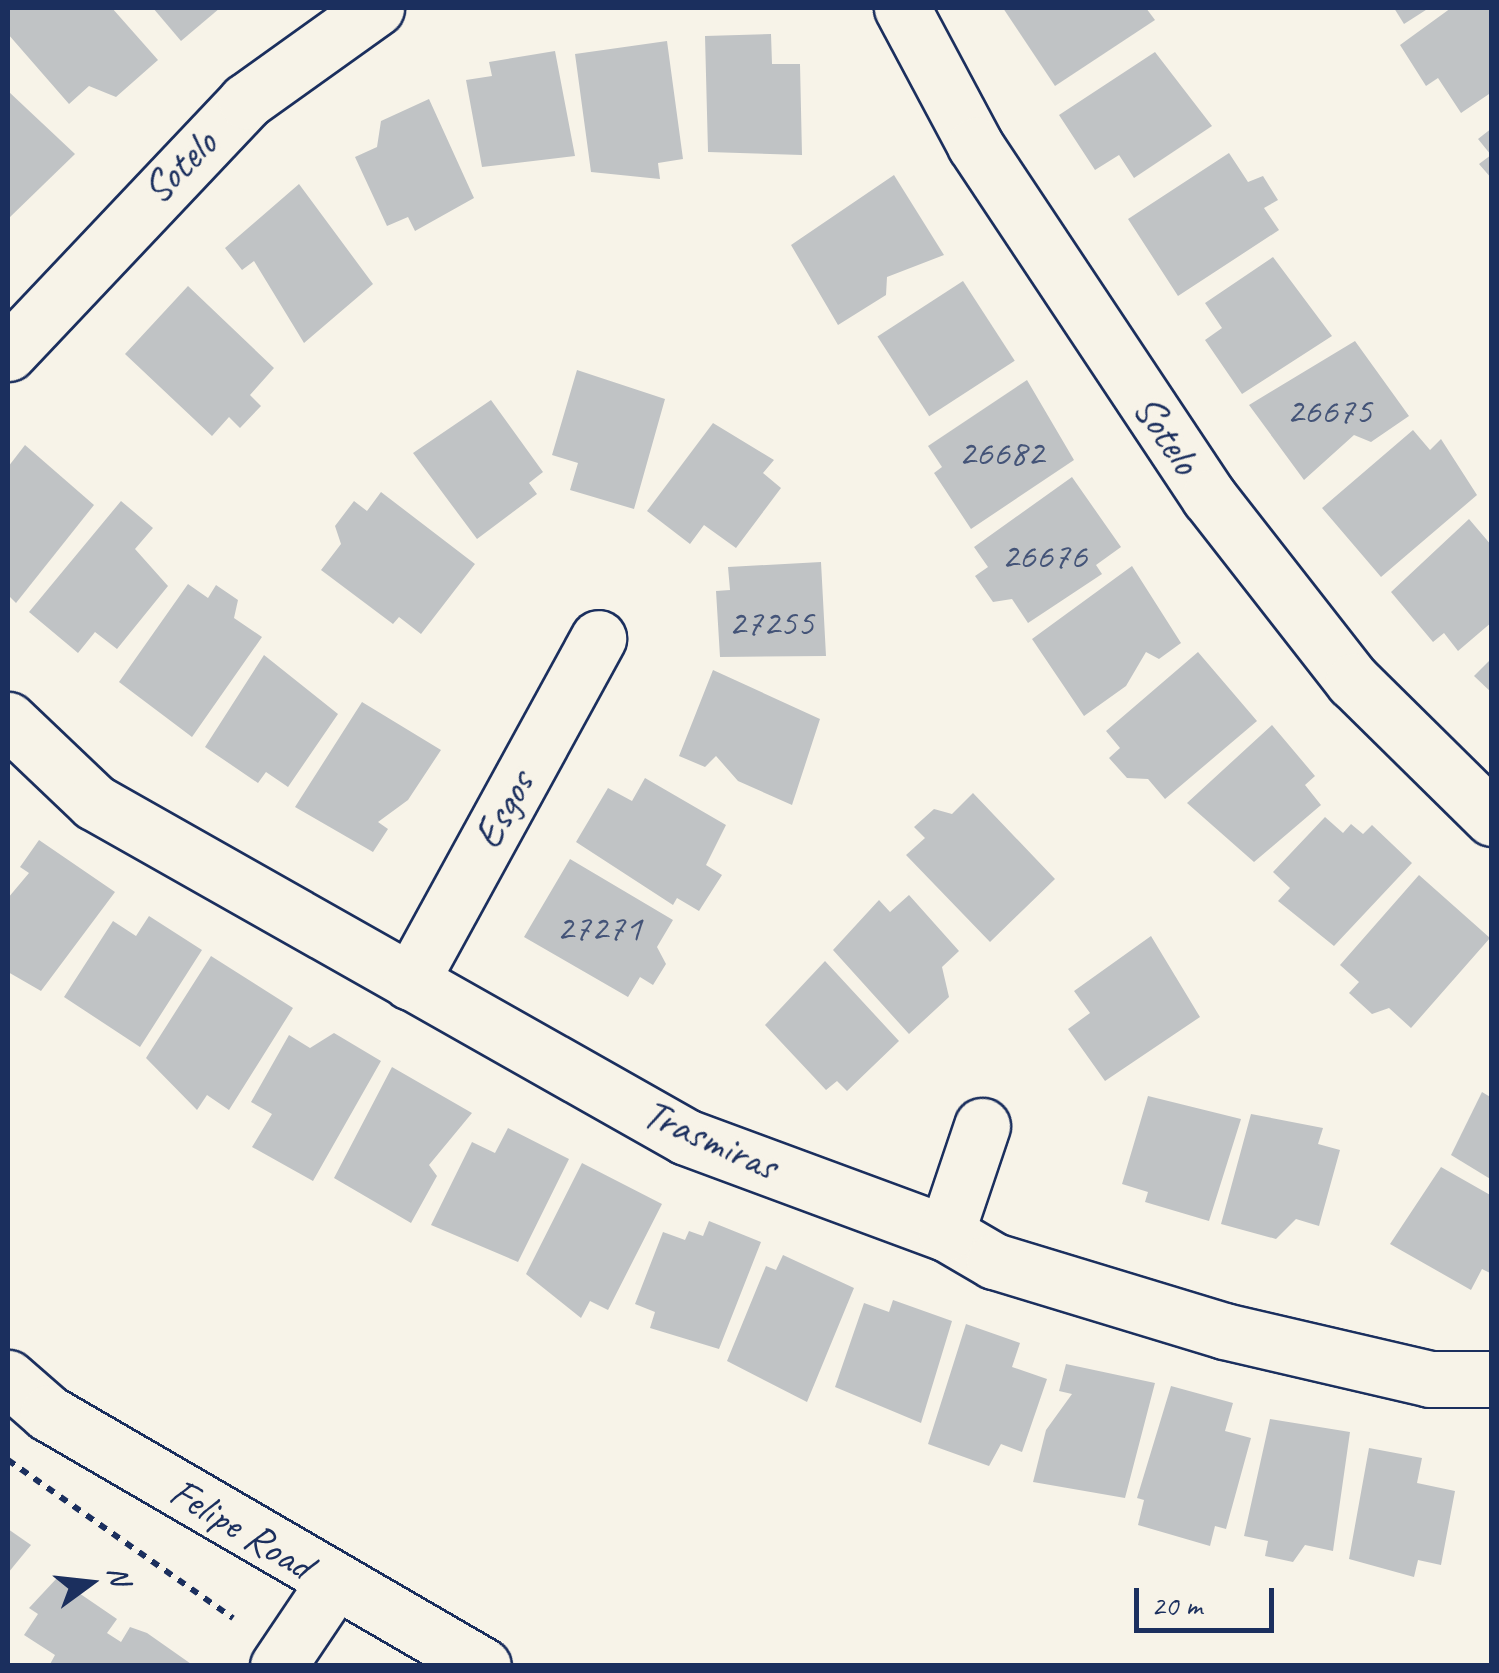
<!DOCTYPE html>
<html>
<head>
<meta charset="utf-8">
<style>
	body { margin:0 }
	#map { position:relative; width:1499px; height:1673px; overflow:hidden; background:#f7f3e8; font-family:Caveat,sans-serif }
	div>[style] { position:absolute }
	.building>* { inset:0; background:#c0c3c5; transform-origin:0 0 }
	.path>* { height:6px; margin-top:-3px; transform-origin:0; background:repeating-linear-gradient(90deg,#1b2f5e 0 8px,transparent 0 16px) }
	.roads { filter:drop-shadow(2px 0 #1b2f5e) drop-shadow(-2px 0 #1b2f5e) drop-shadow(0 2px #1b2f5e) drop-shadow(0 -2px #1b2f5e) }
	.minor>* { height:55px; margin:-27.5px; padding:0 27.5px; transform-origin:27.5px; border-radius:27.5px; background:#f7f3e8 }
	.major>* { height:55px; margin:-27.5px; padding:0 27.5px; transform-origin:27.5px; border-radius:27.5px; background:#f7f3e8 }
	span { translate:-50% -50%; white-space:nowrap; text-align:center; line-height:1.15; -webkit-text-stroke:9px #f7f3e8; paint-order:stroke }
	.number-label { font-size:38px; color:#445478 }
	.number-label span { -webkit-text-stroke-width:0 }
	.street-label { font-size:42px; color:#1b2f5e }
	.frame { position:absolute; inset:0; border:10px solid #1b2f5e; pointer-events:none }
	.north { position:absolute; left:40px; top:1533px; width:100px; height:100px; -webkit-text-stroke:8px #f7f3e8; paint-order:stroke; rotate:75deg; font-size:28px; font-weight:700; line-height:40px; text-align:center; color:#1b2f5e }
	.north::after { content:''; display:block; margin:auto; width:35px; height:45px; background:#1b2f5e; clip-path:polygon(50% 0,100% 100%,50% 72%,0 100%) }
	.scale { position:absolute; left:1134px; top:1588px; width:140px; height:45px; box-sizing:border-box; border:5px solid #1b2f5e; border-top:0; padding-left:12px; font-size:30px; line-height:35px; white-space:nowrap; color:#1b2f5e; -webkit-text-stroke:8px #f7f3e8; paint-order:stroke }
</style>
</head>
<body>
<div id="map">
	<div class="building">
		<div style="clip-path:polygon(8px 8px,112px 8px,158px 60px,116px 97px,89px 86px,69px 104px,8px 34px)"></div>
		<div style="clip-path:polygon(153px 8px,220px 8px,181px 41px)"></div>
		<div style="clip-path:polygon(1003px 8px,1146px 8px,1155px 20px,1055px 86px)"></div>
		<div style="clip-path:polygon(1394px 8px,1429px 8px,1404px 24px)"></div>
		<div style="clip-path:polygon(1451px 8px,1492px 8px,1492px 92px,1461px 113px,1438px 78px,1426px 86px,1400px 45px)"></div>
		<div style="clip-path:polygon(771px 34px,772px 64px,800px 64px,802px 155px,708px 152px,705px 36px)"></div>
		<div style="clip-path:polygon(667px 41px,683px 159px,658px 163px,660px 179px,591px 172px,575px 54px)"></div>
		<div style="clip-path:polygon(555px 51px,575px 156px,482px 167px,466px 80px,492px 76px,489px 62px)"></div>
		<div style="clip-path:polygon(1155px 52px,1212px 126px,1134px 178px,1119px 155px,1095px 170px,1059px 115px)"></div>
		<div style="clip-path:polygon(8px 91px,75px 154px,8px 219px)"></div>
		<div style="clip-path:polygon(429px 99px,474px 198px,415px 231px,408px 217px,387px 226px,355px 157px,377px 147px,381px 121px)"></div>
		<div style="clip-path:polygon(1492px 128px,1492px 179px,1479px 164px,1491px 155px,1478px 139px)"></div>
		<div style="clip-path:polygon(1229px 153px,1248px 182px,1263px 176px,1278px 200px,1264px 208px,1279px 230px,1178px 296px,1128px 219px)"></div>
		<div style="clip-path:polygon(894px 175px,944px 255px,887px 277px,886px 295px,838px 325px,791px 245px)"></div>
		<div style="clip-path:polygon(299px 184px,373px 284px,304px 343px,254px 261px,242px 270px,225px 248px)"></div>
		<div style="clip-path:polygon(1273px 257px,1332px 336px,1242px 394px,1205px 340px,1222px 328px,1205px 303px)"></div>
		<div style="left:963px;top:281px;width:95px;height:102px;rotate:57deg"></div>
		<div style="clip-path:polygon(188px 286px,274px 368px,250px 395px,261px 406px,240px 428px,229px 417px,212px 436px,125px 354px)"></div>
		<div style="clip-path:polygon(1355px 341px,1409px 416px,1371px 442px,1354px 435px,1304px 480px,1249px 405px)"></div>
		<div style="clip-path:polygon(577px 370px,665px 399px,634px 509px,570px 490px,578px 463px,552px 455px)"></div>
		<div style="clip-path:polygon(1027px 380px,1074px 460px,971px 529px,934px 473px,942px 467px,928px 446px)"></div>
		<div style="clip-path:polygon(491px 400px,543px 472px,529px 483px,537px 494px,477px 539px,413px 453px)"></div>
		<div style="clip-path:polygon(713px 423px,774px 460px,763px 473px,781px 488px,736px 548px,704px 525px,690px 544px,647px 511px)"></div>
		<div style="clip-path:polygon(1413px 430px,1430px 450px,1441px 439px,1477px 495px,1381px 577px,1322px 508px)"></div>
		<div style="clip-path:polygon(25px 445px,94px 505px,16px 603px,8px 595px,8px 467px)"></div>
		<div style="clip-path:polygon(1072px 477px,1121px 547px,1096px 565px,1102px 574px,1028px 623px,1012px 599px,993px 602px,975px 576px,988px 567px,974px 547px)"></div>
		<div style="clip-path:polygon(381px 492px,475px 564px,421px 634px,399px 617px,393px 624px,321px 570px,341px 544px,335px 526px,354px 501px,367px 511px)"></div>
		<div style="clip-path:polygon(121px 501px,153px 528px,135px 549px,168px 586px,117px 649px,95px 632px,78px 653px,29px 612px)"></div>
		<div style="clip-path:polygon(1469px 519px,1492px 546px,1492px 622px,1458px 651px,1444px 633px,1433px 642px,1391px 592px)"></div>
		<div style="clip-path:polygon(821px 562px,826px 656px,720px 657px,716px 591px,730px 590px,728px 567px)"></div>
		<div style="clip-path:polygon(1132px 566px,1181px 643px,1159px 659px,1146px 652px,1126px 686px,1084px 716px,1032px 639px)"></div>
		<div style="clip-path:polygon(188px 584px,208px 598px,216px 585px,238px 600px,234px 618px,262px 637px,192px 737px,119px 682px)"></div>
		<div style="clip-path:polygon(1198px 652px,1257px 721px,1165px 799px,1148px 779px,1127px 778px,1109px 758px,1120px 748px,1106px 731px)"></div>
		<div style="clip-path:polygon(264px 655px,338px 714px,288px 787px,266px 772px,258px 783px,205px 747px)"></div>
		<div style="clip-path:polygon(1492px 658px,1492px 693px,1474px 676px)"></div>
		<div style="clip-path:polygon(713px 670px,820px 719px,792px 805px,738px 781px,716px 756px,705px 767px,679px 756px)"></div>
		<div style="clip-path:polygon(362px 702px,441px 750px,408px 800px,378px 822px,388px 829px,373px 852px,295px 807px)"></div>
		<div style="clip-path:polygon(1272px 725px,1315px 776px,1305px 785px,1321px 805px,1254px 862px,1187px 803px)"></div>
		<div style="clip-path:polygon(645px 778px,726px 825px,706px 865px,722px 875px,699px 911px,677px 898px,673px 905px,576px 842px,608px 788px,632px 801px)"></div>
		<div style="clip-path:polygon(973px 793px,1055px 879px,990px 942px,906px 855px,925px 838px,914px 827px,934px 809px,952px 814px)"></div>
		<div style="clip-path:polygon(1325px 817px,1343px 833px,1351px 824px,1363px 834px,1372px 825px,1412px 863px,1334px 946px,1278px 901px,1290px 888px,1273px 872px)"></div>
		<div style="clip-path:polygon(39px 840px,115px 892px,41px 991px,8px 972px,8px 898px,29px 873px,20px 867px)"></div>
		<div style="clip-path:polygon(570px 859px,673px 920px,657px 947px,666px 964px,653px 985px,640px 977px,628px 997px,524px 937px)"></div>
		<div style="clip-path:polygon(1419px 875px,1490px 938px,1411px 1028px,1389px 1008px,1372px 1014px,1349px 993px,1359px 982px,1340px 965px)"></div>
		<div style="clip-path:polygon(909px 895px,959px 951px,942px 967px,949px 997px,909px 1034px,833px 950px,879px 900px,890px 912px)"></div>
		<div style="clip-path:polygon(149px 916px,202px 950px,140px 1047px,64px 997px,113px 921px,136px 936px)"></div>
		<div style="clip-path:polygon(1151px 936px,1200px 1017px,1105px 1081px,1068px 1029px,1090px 1013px,1074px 991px)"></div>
		<div style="clip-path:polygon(211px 956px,293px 1008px,229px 1110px,207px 1095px,197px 1110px,146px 1058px)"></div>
		<div style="clip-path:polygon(825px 961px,899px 1041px,847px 1091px,837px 1081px,826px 1090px,765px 1025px)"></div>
		<div style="clip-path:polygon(334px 1033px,381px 1061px,313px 1181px,252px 1147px,272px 1114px,251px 1102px,289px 1035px,310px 1048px)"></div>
		<div style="clip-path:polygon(392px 1067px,472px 1113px,429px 1165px,437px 1176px,411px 1223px,334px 1178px)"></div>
		<div style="clip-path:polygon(1482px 1092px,1492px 1098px,1492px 1180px,1451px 1155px)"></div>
		<div style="clip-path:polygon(1148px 1096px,1241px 1119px,1209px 1221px,1145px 1202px,1148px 1192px,1122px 1184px)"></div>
		<div style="clip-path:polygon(1251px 1114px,1323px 1128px,1318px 1144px,1340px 1150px,1319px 1226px,1296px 1219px,1276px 1239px,1221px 1224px)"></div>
		<div style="clip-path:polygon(508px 1128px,569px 1159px,518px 1262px,431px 1225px,472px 1142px,495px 1153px)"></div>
		<div style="clip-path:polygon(582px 1163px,662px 1204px,608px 1310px,590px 1301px,581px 1318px,526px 1274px)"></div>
		<div style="clip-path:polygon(1441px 1167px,1492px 1196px,1492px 1274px,1482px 1269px,1471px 1290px,1390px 1244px)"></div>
		<div style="clip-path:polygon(709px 1221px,761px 1242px,719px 1349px,650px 1328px,655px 1312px,635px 1304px,663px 1232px,685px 1240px,689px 1231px,703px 1236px)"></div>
		<div style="clip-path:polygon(783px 1255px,854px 1288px,807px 1402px,727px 1361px,766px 1266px,776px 1270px)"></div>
		<div style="clip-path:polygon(893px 1300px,952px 1321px,921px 1423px,835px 1387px,864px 1303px,889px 1312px)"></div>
		<div style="clip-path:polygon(966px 1324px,1020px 1343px,1012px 1367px,1047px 1379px,1022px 1452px,1001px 1444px,989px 1466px,928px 1444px)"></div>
		<div style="clip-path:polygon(1066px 1364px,1155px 1383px,1125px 1498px,1033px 1482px,1046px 1430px,1072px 1394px,1059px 1391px)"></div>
		<div style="clip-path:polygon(1171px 1386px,1233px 1403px,1225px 1431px,1251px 1438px,1226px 1529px,1215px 1526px,1210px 1546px,1138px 1525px,1144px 1500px,1137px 1498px)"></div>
		<div style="clip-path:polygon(1270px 1419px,1350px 1432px,1333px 1551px,1305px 1545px,1293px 1562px,1265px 1556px,1268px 1541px,1244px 1536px)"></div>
		<div style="clip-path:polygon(1369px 1448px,1422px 1458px,1417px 1483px,1455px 1491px,1441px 1565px,1418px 1560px,1414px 1577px,1349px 1559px)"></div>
		<div style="clip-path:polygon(8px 1529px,31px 1545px,8px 1573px)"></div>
		<div style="clip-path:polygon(57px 1578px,117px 1619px,107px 1633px,121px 1642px,130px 1627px,147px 1633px,194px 1666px,49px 1666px,55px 1655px,24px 1635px,38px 1614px,29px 1608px)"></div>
	</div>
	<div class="path">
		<div style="left:8px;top:1460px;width:275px;rotate:35.1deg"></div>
	</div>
	<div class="roads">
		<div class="minor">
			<div style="left:902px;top:8px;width:155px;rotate:61.9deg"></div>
			<div style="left:975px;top:145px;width:423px;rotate:56.4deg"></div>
			<div style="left:1209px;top:497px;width:234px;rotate:52deg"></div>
			<div style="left:1353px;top:681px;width:195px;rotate:44.6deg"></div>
			<div style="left:8px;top:353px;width:347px;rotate:-46.6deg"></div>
			<div style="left:246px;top:101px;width:160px;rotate:-35.6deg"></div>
			<div style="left:8px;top:720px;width:119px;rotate:43.6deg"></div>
			<div style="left:94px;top:802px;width:680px;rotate:29.5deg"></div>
			<div style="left:686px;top:1137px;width:277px;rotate:20.3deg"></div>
			<div style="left:946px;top:1233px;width:56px;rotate:30.3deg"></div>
			<div style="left:994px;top:1261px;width:240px;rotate:16.9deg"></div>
			<div style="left:1224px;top:1331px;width:212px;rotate:13.1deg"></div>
			<div style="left:1430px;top:1379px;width:62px"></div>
			<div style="left:410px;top:982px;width:392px;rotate:-61.3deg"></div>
			<div style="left:946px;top:1233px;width:113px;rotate:-71.4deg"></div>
			<div style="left:278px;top:1666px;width:99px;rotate:-56.1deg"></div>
		</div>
		<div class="major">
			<div style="left:8px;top:1378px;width:53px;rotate:41.2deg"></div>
			<div style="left:48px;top:1413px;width:503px;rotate:30.18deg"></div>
		</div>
	</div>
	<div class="number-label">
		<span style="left:1329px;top:411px">26675</span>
		<span style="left:1001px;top:453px">26682</span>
		<span style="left:1044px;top:556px">26676</span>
		<span style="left:771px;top:623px">27255</span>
		<span style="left:599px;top:928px">27271</span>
	</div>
	<div class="street-label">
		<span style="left:180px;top:167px;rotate:-45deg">Sotelo</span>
		<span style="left:1166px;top:435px;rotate:56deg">Sotelo</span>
		<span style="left:504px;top:810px;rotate:-61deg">Esgos</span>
		<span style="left:710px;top:1140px;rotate:24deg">Trasmiras</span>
		<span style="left:241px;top:1529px;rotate:31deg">Felipe Road</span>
	</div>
	<div class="frame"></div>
	<div class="north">N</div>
	<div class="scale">20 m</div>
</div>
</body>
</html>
